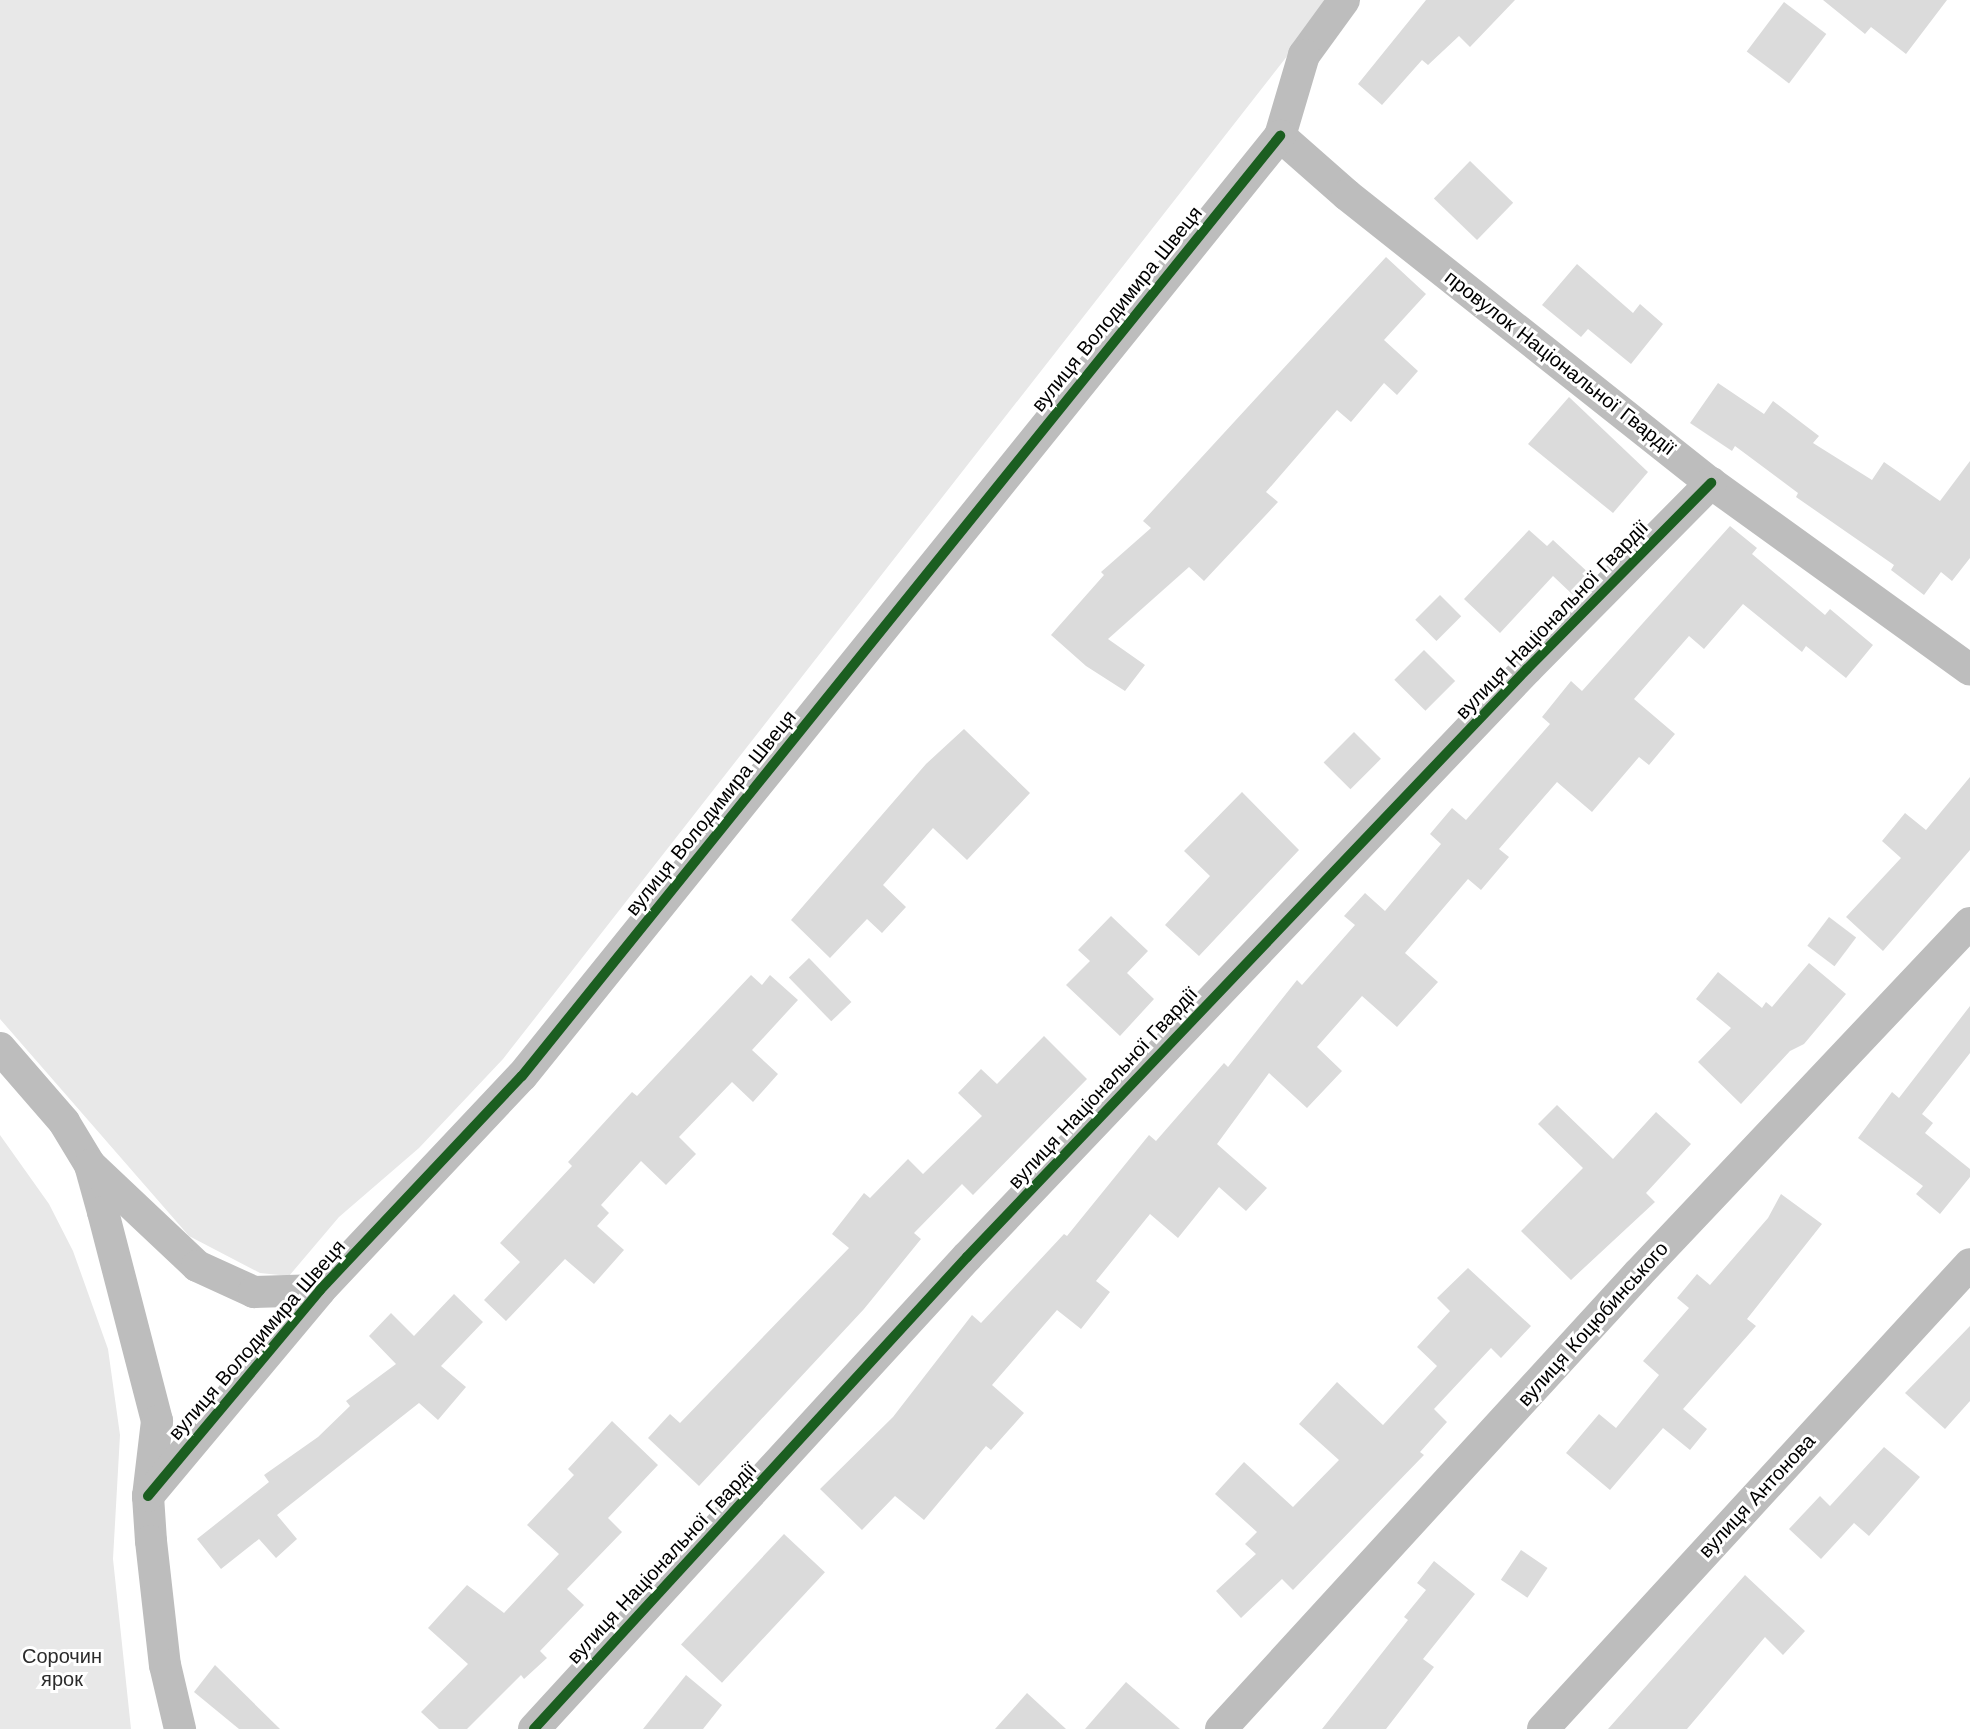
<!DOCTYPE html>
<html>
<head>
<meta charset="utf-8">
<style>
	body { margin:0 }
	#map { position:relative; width:1970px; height:1729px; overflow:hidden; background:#fff; font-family:"Work Sans",sans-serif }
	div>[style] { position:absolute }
	.green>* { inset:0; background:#e8e8e8 }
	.building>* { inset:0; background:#dbdbdb; transform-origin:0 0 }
	.street>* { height:32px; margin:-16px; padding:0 16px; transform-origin:16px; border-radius:16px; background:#bdbdbd }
	.cycleway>* { height:10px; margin:-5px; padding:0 5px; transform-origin:5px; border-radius:5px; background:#1b5e20 }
	span { translate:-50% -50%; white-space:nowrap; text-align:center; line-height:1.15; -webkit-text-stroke:6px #fff; paint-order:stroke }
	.street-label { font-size:20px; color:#000 }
	.park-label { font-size:20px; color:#2c2c2c }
</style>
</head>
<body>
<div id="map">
	<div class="green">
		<div style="clip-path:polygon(0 0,1331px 0,503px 1059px,419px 1148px,339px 1217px,289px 1276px,260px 1273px,189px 1236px,0 1019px)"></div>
		<div style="clip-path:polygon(0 1135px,49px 1204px,73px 1251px,108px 1349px,120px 1435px,113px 1559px,131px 1729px,0 1729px)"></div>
	</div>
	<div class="building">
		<div style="clip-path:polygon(1426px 0,1515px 0,1470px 47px,1459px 36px,1428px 65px,1422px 60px,1382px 105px,1358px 84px)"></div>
		<div style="clip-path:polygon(1823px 0,1947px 0,1906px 54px,1871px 27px,1865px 34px)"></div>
		<div style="left:1784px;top:2px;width:53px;height:62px;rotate:37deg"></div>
		<div style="left:1470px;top:161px;width:60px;height:52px;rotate:44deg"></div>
		<div style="clip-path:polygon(1386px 257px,1426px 294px,1384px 340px,1418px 371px,1397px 395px,1384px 383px,1351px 422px,1337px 410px,1266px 492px,1278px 502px,1204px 581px,1189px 567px,1108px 639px,1145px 665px,1125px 691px,1086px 666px,1051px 635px,1104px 575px,1101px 572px,1151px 528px,1143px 521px)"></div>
		<div style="clip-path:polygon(1577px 264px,1633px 313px,1640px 304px,1663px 324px,1631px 364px,1588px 329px,1581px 337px,1542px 305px)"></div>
		<div style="clip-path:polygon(1718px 383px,1764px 414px,1773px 401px,1819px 436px,1813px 443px,1872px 480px,1884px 462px,1940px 501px,1970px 461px,1970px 558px,1952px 581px,1941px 572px,1924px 595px,1891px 570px,1894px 565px,1796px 497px,1798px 493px,1735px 446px,1732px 451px,1690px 423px)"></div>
		<div style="clip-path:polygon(1569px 397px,1648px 472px,1613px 513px,1528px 444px)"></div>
		<div style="clip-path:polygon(1730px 526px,1757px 548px,1752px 554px,1825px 615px,1830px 609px,1873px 645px,1846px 678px,1806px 646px,1802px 652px,1743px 604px,1704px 649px,1689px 636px,1634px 699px,1675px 734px,1649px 765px,1639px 757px,1592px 812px,1557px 782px,1499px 849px,1509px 857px,1481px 890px,1468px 879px,1405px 953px,1438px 982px,1397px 1027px,1362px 996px,1317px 1047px,1342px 1071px,1307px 1108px,1269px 1073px,1217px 1144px,1267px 1188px,1246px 1211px,1219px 1187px,1178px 1238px,1150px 1214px,1096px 1281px,1110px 1292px,1081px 1329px,1057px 1310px,992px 1385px,1024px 1413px,991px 1450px,986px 1446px,924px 1520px,895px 1496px,862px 1530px,820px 1489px,893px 1417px,972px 1315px,981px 1323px,1064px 1234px,1067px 1236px,1149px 1135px,1156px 1141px,1224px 1063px,1228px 1067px,1297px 980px,1302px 985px,1355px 925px,1344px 916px,1365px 893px,1385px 911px,1441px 844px,1430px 834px,1452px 808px,1466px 820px,1550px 724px,1542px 717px,1571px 681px,1582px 691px)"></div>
		<div style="clip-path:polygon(1529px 530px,1547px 546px,1553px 540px,1592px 576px,1573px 595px,1553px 576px,1500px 633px,1464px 599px)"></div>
		<div style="left:1440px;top:595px;width:30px;height:35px;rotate:45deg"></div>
		<div style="left:1424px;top:650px;width:44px;height:42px;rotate:45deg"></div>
		<div style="clip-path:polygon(964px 729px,1030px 793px,967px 860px,933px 828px,883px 885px,906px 907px,882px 933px,867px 919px,830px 958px,791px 920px,926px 764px)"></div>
		<div style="left:1354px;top:732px;width:38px;height:43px;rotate:45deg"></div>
		<div style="clip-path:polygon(1970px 777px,1970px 850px,1883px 951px,1846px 917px,1901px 858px,1882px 841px,1905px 813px,1926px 830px)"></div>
		<div style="clip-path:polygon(1242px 792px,1299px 850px,1199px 956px,1165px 925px,1210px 876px,1184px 851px)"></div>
		<div style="clip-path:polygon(1111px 916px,1148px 951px,1127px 973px,1154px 999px,1120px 1036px,1066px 985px,1090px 961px,1078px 950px)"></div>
		<div style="left:1829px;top:917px;width:34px;height:36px;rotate:37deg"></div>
		<div style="left:809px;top:958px;width:61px;height:28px;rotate:46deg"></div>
		<div style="clip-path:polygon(1809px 963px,1846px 994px,1804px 1044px,1790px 1051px,1741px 1104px,1698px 1062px,1731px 1028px,1696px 999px,1718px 972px,1762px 1008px,1766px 1002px,1772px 1007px)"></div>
		<div style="clip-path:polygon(751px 975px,762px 985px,770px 975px,798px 1000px,752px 1050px,778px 1074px,753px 1102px,732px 1082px,679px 1137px,696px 1154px,666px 1185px,641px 1161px,601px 1205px,609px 1213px,597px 1226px,624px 1250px,594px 1284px,565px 1259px,506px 1321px,484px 1300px,520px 1262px,500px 1243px,572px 1166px,568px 1162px,632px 1092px,637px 1096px)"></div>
		<div style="clip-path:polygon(1970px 1006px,1970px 1053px,1922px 1114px,1933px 1123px,1925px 1133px,1970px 1169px,1970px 1177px,1940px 1214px,1916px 1194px,1923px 1186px,1858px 1138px,1892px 1092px,1899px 1098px)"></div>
		<div style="clip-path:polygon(1044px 1036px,1087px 1079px,973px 1195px,962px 1184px,914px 1233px,921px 1239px,864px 1309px,699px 1486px,648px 1438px,670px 1414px,680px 1423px,849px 1248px,832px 1234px,864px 1193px,870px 1198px,908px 1159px,923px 1174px,982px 1116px,958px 1093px,981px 1069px,997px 1084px)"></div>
		<div style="clip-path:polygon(1557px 1105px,1613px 1159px,1656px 1112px,1691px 1144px,1646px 1193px,1655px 1202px,1571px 1280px,1521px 1231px,1583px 1168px,1538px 1124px)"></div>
		<div style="clip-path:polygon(1781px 1194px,1822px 1224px,1747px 1319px,1756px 1326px,1683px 1409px,1707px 1429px,1690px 1450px,1663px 1428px,1610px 1490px,1566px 1453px,1599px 1414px,1616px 1428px,1659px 1375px,1643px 1361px,1689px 1308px,1677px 1298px,1697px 1274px,1710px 1285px,1768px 1218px)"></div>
		<div style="clip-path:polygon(1468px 1268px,1531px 1326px,1501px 1358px,1491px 1348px,1434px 1409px,1447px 1422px,1420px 1452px,1424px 1455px,1293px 1590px,1282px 1579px,1241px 1618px,1216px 1591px,1256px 1554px,1245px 1544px,1257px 1532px,1215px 1494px,1244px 1462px,1293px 1507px,1339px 1460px,1299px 1424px,1337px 1382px,1383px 1425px,1437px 1366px,1417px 1347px,1450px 1311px,1437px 1298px)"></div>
		<div style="clip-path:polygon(454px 1294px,483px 1322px,441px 1366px,466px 1387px,438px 1420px,419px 1403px,277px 1515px,297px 1539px,276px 1558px,259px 1539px,221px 1569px,197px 1539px,269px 1482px,264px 1475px,318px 1437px,350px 1406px,346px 1401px,396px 1364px,369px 1336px,391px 1313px,414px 1336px)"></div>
		<div style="clip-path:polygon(1970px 1326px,1970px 1401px,1945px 1429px,1905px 1393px)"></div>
		<div style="clip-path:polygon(612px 1421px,658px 1465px,608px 1518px,622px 1532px,567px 1589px,584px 1605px,540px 1651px,547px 1658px,524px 1679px,521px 1675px,467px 1729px,439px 1729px,421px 1712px,468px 1664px,428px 1628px,467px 1585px,504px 1613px,559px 1554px,527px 1525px,574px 1475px,568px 1469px)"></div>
		<div style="clip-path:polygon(1884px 1447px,1920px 1477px,1869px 1536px,1854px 1523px,1821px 1559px,1789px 1529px,1820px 1496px,1830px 1506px)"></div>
		<div style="left:784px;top:1534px;width:56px;height:151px;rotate:43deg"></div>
		<div style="left:1521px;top:1550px;width:32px;height:36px;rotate:34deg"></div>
		<div style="clip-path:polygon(1434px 1561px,1475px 1594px,1423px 1659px,1434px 1667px,1386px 1729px,1322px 1729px,1408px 1620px,1404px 1617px,1426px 1590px,1417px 1583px)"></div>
		<div style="clip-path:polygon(1745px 1575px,1805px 1631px,1783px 1655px,1765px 1637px,1687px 1729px,1608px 1729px)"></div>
		<div style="clip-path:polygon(215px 1665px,280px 1729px,239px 1729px,194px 1692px)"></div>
		<div style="clip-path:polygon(686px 1675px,722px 1705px,703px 1729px,643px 1729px)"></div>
		<div style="clip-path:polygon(1126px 1682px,1180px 1729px,1085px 1729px)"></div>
		<div style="clip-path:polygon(1027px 1693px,1066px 1729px,995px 1729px)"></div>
	</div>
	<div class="street">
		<div style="left:1344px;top:0;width:68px;rotate:126deg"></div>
		<div style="left:1304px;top:55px;width:84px;rotate:106.5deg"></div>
		<div style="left:1280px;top:136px;width:89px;rotate:41.4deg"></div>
		<div style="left:1347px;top:195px;width:464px;rotate:38.4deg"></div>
		<div style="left:1711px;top:483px;width:319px;rotate:35.8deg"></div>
		<div style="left:0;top:1048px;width:98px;rotate:49.1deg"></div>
		<div style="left:64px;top:1122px;width:50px;rotate:58.8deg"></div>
		<div style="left:90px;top:1165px;width:49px;rotate:74.5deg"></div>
		<div style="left:103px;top:1212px;width:216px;rotate:75.5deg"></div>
		<div style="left:157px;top:1421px;width:76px;rotate:96.8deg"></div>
		<div style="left:148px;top:1496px;width:45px;rotate:86.2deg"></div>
		<div style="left:151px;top:1541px;width:125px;rotate:83.6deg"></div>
		<div style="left:165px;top:1665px;width:66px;rotate:76.8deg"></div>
		<div style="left:90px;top:1165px;width:147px;rotate:43.3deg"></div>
		<div style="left:197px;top:1266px;width:63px;rotate:24.5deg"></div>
		<div style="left:254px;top:1292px;width:66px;rotate:-1.7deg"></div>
		<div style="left:148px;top:1496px;width:268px;rotate:-50.1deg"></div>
		<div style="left:320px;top:1290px;width:294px;rotate:-46.7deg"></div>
		<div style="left:522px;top:1076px;width:1208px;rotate:-51.12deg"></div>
		<div style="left:534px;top:1729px;width:641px;rotate:-47.47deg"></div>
		<div style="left:967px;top:1257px;width:812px;rotate:-46.4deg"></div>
		<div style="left:1527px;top:669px;width:262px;rotate:-45.3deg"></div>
		<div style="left:1221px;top:1729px;width:617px;rotate:-47.5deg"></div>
		<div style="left:1638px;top:1274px;width:483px;rotate:-46.6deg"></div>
		<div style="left:1543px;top:1729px;width:631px;rotate:-47.44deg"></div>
	</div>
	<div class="cycleway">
		<div style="left:148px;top:1496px;width:268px;rotate:-50.1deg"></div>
		<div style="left:320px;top:1290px;width:294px;rotate:-46.7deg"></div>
		<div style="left:522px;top:1076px;width:1208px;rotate:-51.12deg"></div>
		<div style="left:534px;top:1729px;width:641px;rotate:-47.47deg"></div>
		<div style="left:967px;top:1257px;width:812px;rotate:-46.4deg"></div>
		<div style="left:1527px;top:669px;width:262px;rotate:-45.3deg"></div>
	</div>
	<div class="street-label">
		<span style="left:1117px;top:309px;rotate:-51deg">вулиця Володимира Швеця</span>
		<span style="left:1560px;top:363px;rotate:38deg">провулок Національної Гвардії</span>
		<span style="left:1552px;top:620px;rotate:-46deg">вулиця Національної Гвардії</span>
		<span style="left:711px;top:813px;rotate:-51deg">вулиця Володимира Швеця</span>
		<span style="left:1103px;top:1088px;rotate:-47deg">вулиця Національної Гвардії</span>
		<span style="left:1593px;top:1324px;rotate:-48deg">вулиця Коцюбинського</span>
		<span style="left:257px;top:1340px;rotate:-49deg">вулиця Володимира Швеця</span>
		<span style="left:1757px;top:1496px;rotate:-47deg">вулиця Антонова</span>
		<span style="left:662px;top:1563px;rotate:-47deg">вулиця Національної Гвардії</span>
	</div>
	<div class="park-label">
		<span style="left:62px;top:1668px">Сорочин<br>ярок</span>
	</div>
</div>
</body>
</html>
